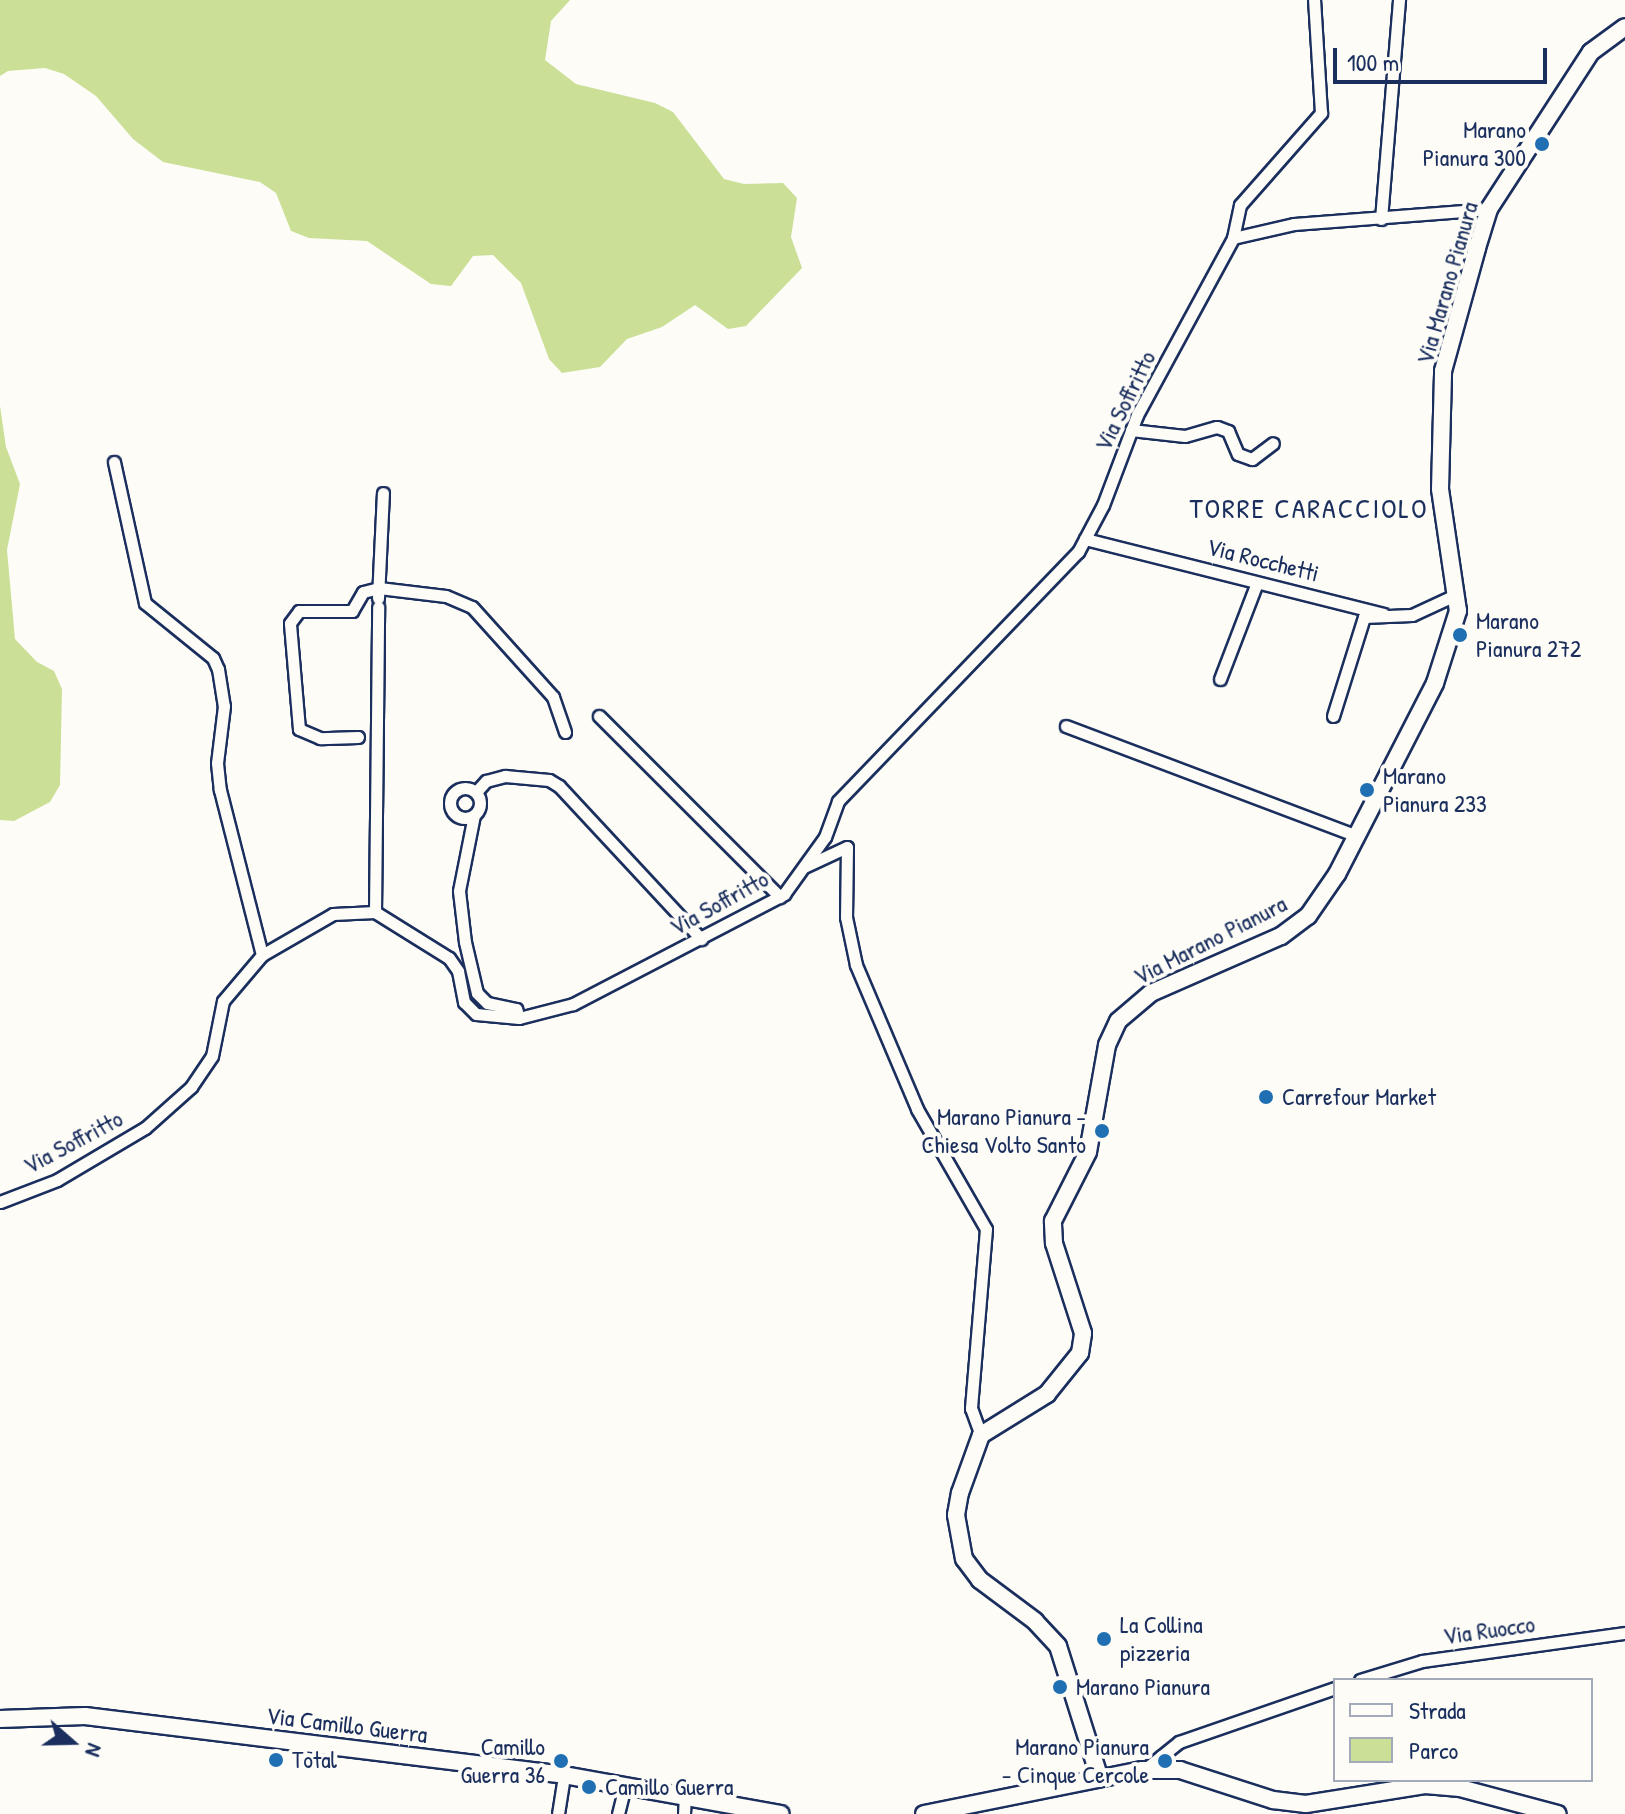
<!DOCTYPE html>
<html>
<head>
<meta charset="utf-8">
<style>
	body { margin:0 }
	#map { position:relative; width:1625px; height:1814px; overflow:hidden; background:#fdfcf7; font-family:"Patrick Hand",sans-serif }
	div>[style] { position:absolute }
	.green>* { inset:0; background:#cbe096 }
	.roads { filter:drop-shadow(2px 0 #1b2f5e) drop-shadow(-2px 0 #1b2f5e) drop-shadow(0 2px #1b2f5e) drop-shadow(0 -2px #1b2f5e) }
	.street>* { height:11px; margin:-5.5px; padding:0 5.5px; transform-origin:5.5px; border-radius:5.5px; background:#fdfcf7 }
	.street>.ring { margin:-5.5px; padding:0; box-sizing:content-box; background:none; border:11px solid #fdfcf7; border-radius:50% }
	.secondary>* { height:16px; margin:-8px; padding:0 8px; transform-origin:8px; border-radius:8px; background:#fdfcf7 }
	.dots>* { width:22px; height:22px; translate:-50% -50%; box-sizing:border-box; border:4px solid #fdfcf7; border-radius:50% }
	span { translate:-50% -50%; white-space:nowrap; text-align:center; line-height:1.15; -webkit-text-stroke:8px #fdfcf7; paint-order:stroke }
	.poi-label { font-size:24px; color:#1b2f5e }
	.right { translate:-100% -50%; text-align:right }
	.left { translate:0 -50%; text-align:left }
	.street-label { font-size:24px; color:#1b2f5e }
	.quarter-label { font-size:28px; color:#1b2f5e; letter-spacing:2px }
	.legend { position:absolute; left:1333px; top:1678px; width:260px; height:104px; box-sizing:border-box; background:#fdfcf7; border:2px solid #a3aaba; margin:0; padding:10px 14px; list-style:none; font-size:24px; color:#1b2f5e }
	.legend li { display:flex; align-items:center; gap:16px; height:40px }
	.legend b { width:40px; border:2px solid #a3aaba }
	.north { position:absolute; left:32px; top:1702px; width:80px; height:80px; -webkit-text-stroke:6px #fdfcf7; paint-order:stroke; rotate:110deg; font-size:22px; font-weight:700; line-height:32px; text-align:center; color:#1b2f5e }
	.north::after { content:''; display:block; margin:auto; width:28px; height:36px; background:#1b2f5e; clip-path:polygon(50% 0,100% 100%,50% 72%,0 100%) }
	.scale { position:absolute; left:1333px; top:48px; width:214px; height:36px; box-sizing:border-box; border:4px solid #1b2f5e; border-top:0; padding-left:10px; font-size:24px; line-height:28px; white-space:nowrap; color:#1b2f5e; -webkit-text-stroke:6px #fdfcf7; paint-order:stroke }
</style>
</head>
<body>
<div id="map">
	<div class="green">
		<div style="clip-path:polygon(0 0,570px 0,551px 21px,545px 60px,576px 84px,655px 103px,673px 112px,724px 179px,744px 184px,783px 183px,797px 198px,791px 237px,802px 268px,746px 326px,728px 329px,695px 305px,662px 327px,627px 339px,600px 367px,562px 373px,549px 359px,521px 283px,493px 255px,473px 256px,451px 286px,431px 284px,367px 241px,309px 238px,291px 231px,276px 193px,260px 182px,163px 162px,133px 139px,96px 96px,64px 74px,45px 68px,8px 71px,0 76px)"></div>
		<div style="clip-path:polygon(0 406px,6px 447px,20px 484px,7px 550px,15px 639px,37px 662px,54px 671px,62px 689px,60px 785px,50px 802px,14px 821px,0 820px)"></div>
	</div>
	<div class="roads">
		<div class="street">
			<div style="left:1381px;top:219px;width:220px;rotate:-85.3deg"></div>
			<div style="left:1233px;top:238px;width:34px;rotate:-78deg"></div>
			<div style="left:1240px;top:205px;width:123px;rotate:-48.6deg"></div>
			<div style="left:1321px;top:113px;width:113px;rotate:-93.5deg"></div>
			<div style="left:1131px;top:430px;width:54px;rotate:6.3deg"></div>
			<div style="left:1185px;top:436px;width:33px;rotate:-16deg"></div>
			<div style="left:1217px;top:427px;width:12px;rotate:20deg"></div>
			<div style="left:1228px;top:431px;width:25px;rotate:67deg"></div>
			<div style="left:1238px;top:454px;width:15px;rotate:20deg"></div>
			<div style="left:1252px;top:459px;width:26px;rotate:-37deg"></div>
			<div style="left:114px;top:462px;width:144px;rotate:77.6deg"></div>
			<div style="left:145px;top:603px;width:87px;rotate:39deg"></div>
			<div style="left:213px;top:658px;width:12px;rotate:66deg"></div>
			<div style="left:218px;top:669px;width:37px;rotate:81deg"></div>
			<div style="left:224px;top:706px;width:57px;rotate:97deg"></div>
			<div style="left:217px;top:763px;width:27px;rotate:84deg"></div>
			<div style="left:220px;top:790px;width:170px;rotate:75.7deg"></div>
			<div style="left:1085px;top:539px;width:308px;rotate:14.1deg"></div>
			<div style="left:378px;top:598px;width:105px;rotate:-87.3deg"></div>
			<div style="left:1220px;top:679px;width:101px;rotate:-69deg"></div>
			<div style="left:599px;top:716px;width:256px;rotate:45deg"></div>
			<div style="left:1333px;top:716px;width:104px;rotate:-72.6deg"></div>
			<div style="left:1364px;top:617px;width:48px;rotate:-2.4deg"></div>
			<div style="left:1412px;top:615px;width:47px;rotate:-24.9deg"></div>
			<div style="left:1066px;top:726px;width:311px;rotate:20.7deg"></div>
			<div style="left:358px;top:737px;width:38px;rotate:178deg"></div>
			<div style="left:320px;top:738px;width:23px;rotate:-157deg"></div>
			<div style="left:299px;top:729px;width:106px;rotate:-94.9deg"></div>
			<div style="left:290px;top:623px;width:15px;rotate:-53deg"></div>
			<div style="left:299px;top:611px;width:53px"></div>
			<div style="left:352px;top:611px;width:22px;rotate:-60deg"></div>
			<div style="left:363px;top:592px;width:16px;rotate:-14deg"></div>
			<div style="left:379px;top:588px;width:67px;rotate:6.8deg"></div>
			<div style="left:446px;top:596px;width:28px;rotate:23deg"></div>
			<div style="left:472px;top:607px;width:121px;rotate:48deg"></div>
			<div style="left:553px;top:697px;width:37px;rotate:71deg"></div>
			<div class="ring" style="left:450px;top:788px;width:19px;height:19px"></div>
			<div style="left:476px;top:792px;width:15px;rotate:-48deg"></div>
			<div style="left:486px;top:781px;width:20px;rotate:-15deg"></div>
			<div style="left:505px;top:776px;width:44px;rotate:5.2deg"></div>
			<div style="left:549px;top:780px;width:12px;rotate:31deg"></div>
			<div style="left:559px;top:786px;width:209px;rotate:47.1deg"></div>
			<div style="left:474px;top:815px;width:77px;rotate:101.2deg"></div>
			<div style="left:459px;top:891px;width:51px;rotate:83.3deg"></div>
			<div style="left:465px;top:942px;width:52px;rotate:76.8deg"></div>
			<div style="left:477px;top:993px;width:14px;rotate:45deg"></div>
			<div style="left:487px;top:1003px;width:30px;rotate:12deg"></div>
			<div style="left:516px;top:1009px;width:9px;rotate:72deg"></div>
			<div style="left:806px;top:866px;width:45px;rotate:-24.9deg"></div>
			<div style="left:847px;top:847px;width:70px;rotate:90.8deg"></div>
			<div style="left:846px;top:917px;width:49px;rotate:78.2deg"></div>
			<div style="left:856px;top:965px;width:156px;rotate:67deg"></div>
			<div style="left:917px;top:1109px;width:138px;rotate:60.1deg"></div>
			<div style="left:986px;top:1229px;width:180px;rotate:94.8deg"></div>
			<div style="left:971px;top:1408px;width:29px;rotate:70deg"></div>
			<div style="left:375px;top:912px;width:305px;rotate:-89.4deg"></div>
			<div style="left:0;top:1202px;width:61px;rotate:-21.1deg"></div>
			<div style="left:57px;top:1180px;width:102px;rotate:-30.6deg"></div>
			<div style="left:145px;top:1128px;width:62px;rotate:-41.7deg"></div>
			<div style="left:191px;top:1087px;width:37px;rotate:-56deg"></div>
			<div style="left:212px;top:1056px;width:56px;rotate:-78.7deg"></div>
			<div style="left:223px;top:1001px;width:60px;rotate:-49.7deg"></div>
			<div style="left:262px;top:955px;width:82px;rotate:-30deg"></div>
			<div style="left:333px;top:914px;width:42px;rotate:-2.7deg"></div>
			<div style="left:375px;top:912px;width:87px;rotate:31.9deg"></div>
			<div style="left:449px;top:958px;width:16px;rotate:55deg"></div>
			<div style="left:458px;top:971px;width:32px;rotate:79deg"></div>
			<div style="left:464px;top:1002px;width:17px;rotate:45deg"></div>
			<div style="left:476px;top:1014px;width:43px;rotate:5.3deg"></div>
			<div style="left:519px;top:1018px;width:56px;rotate:-14.5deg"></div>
			<div style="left:573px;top:1004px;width:238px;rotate:-27.5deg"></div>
			<div style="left:784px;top:894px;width:70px;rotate:-54.3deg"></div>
			<div style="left:825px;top:837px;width:38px;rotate:-70deg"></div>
			<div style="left:838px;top:801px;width:346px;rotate:-46.1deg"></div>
			<div style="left:1078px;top:552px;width:53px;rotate:-62deg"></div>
			<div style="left:1103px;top:505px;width:96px;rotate:-69.3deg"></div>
			<div style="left:1137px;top:415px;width:201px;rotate:-61.5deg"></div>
			<div style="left:1233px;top:238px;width:63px;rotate:-12.9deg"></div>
			<div style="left:1294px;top:224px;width:196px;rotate:-4.4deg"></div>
			<div style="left:1360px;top:1680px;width:65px;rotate:-17deg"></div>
			<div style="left:1422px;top:1661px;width:205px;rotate:-7.9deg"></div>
			<div style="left:1144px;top:1770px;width:45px;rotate:-38.7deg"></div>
			<div style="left:1179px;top:1742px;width:165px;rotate:-19.1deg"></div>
			<div style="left:558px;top:1814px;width:39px;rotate:-81deg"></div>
			<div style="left:618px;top:1814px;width:30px;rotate:-76deg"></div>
			<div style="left:684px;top:1814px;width:17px;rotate:-87deg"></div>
		</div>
		<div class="secondary">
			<div style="left:0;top:1719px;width:85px;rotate:-2deg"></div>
			<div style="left:85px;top:1716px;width:483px;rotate:7deg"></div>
			<div style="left:564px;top:1775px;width:220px;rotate:10.2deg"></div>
			<div style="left:1099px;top:1776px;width:136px;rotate:-107.5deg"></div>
			<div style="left:1058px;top:1646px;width:34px;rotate:-133deg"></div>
			<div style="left:1035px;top:1621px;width:69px;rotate:-143.3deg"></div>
			<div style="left:980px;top:1580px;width:26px;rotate:-127deg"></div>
			<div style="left:964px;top:1559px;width:45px;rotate:-100.3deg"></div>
			<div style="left:956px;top:1515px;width:22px;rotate:-80deg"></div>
			<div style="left:960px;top:1493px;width:62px;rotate:-70.1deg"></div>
			<div style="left:981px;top:1435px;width:78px;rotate:-31.8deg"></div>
			<div style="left:1047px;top:1394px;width:53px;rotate:-51.2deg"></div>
			<div style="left:1080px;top:1353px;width:20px;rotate:-81deg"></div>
			<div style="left:1083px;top:1333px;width:95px;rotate:-107.9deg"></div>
			<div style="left:1054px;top:1243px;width:22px;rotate:-93deg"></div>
			<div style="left:1053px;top:1221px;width:77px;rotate:-63.1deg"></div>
			<div style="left:1088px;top:1152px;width:109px;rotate:-79.9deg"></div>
			<div style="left:1107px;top:1045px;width:26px;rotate:-65deg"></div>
			<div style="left:1118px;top:1021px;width:43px;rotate:-40.3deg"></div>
			<div style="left:1151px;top:993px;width:142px;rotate:-23.7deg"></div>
			<div style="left:1281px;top:936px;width:34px;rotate:-37deg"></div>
			<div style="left:1308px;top:916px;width:51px;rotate:-55.4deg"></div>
			<div style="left:1337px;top:874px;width:215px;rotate:-62.8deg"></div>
			<div style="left:1435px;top:683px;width:76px;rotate:-72.3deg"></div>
			<div style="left:1458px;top:611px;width:123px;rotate:-98.4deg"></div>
			<div style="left:1440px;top:489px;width:118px;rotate:-88.5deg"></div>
			<div style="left:1443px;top:371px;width:128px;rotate:-74.5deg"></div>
			<div style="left:1477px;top:248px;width:41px;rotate:-72.9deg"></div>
			<div style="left:1489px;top:209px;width:187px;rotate:-57deg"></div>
			<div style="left:1591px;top:52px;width:42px;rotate:-36.3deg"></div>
			<div style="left:924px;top:1814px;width:223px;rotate:-11.4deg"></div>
			<div style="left:1143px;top:1770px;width:37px"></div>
			<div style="left:1180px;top:1770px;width:98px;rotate:17.9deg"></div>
			<div style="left:1273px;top:1800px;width:33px;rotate:7deg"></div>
			<div style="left:1306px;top:1804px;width:121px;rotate:-9.1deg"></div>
			<div style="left:1425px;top:1785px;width:35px;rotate:5deg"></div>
			<div style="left:1460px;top:1788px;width:101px;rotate:14.9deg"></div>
		</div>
	</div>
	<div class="dots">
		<div style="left:1542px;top:144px;background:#1f6fb2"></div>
		<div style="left:1460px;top:635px;background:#1f6fb2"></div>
		<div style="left:1367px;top:790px;background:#1f6fb2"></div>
		<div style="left:1266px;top:1097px;background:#1f6fb2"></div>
		<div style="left:1102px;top:1131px;background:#1f6fb2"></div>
		<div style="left:1104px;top:1639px;background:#1f6fb2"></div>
		<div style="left:1060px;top:1687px;background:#1f6fb2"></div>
		<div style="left:276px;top:1760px;background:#1f6fb2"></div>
		<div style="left:561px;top:1761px;background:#1f6fb2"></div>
		<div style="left:1165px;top:1761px;background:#1f6fb2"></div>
		<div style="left:589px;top:1787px;background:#1f6fb2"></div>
	</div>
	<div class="poi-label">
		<span class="right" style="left:1526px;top:144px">Marano<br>Pianura 300</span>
		<span class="left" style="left:1476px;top:635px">Marano<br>Pianura 272</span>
		<span class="left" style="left:1383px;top:790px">Marano<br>Pianura 233</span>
		<span class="left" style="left:1282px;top:1097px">Carrefour Market</span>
		<span class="right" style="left:1086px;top:1131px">Marano Pianura -<br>Chiesa Volto Santo</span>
		<span class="left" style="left:1120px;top:1639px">La Collina<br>pizzeria</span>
		<span class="left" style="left:1076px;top:1687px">Marano Pianura</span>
		<span class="right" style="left:545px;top:1761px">Camillo<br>Guerra 36</span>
		<span class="right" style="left:1149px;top:1761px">Marano Pianura<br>- Cinque Cercole</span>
		<span class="left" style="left:292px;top:1760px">Total</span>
		<span class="left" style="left:605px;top:1787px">Camillo Guerra</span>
	</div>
	<div class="street-label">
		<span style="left:1447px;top:283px;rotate:-74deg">Via Marano Pianura</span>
		<span style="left:1125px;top:401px;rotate:-64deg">Via Soffritto</span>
		<span style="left:1263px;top:560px;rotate:14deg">Via Rocchetti</span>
		<span style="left:719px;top:903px;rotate:-29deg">Via Soffritto</span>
		<span style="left:1210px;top:940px;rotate:-27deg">Via Marano Pianura</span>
		<span style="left:73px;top:1142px;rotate:-28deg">Via Soffritto</span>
		<span style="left:1489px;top:1630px;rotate:-8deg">Via Ruocco</span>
		<span style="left:347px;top:1725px;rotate:7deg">Via Camillo Guerra</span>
	</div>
	<div class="quarter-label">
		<span style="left:1309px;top:508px">TORRE CARACCIOLO</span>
	</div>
	<ul class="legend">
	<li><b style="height:10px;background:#fdfcf7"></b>Strada</li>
	<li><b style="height:22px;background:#cbe096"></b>Parco</li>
	</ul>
	<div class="north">N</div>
	<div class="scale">100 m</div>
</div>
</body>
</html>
